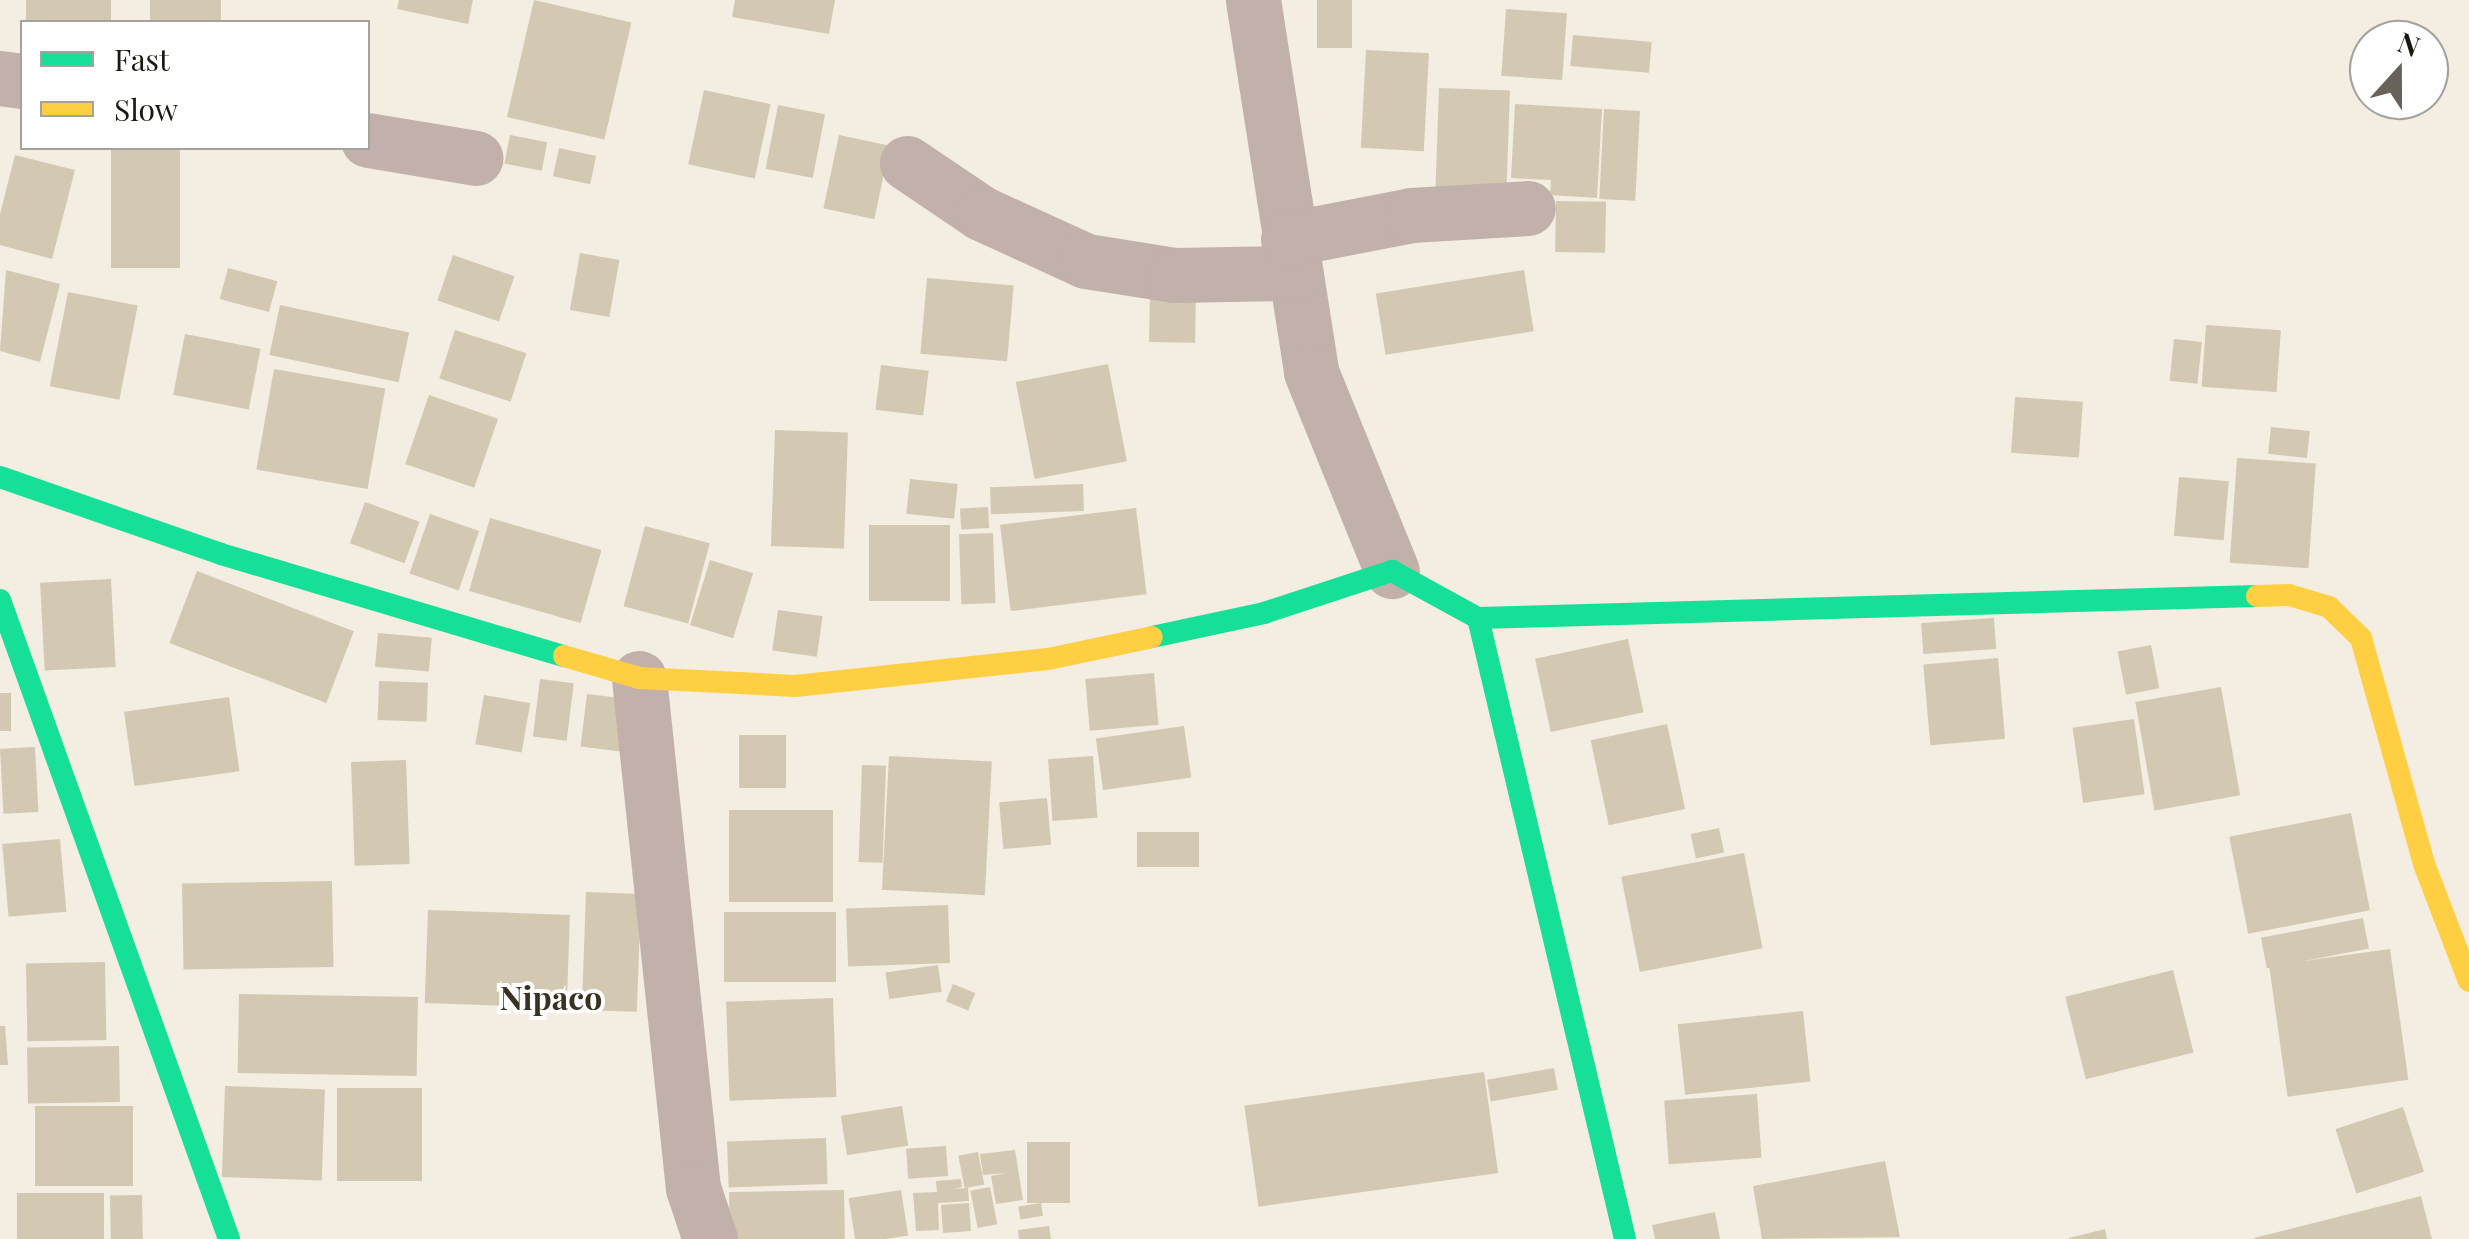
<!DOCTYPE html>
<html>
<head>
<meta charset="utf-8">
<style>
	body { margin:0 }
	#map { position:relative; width:2469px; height:1239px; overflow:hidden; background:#f3ede2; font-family:"Playfair Display",serif }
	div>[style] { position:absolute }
	.building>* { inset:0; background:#d3c8b2; transform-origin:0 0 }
	.street>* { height:55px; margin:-27.5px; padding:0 27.5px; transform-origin:27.5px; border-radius:27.5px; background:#c2b0ab }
	.fast>* { height:22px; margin:-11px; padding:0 11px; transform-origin:11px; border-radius:11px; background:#16e098 }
	.slow>* { height:22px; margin:-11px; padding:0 11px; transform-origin:11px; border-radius:11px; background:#ffcf43 }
	span { translate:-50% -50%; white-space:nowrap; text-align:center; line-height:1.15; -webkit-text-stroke:8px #fefefe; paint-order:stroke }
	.quarter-label { font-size:32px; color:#393122; font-weight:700 }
	.legend { position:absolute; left:20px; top:20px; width:350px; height:130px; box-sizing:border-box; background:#fefefe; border:2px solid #a3a29f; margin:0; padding:12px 18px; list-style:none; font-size:30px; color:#1b1811 }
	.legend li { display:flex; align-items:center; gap:20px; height:50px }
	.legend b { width:50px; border:2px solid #a3a29f }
	.north { position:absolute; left:2349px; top:20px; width:100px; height:100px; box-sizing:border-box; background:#fefefe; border:2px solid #a3a29f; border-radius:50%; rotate:21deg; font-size:28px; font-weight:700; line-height:40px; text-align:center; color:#1b1811 }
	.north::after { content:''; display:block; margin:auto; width:35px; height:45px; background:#67635a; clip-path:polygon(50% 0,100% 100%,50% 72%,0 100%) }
</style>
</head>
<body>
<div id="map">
	<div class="building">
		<div style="left:26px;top:0;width:85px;height:23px"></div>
		<div style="left:150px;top:0;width:71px;height:23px"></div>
		<div style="clip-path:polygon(399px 0,473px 0,468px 24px,397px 9px)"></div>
		<div style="left:534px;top:0;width:100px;height:120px;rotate:13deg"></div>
		<div style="clip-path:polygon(735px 0,835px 0,829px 34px,732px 17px)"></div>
		<div style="left:1317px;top:0;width:35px;height:48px"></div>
		<div style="left:1506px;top:9px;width:61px;height:67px;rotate:4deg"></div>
		<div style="left:1573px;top:35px;width:79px;height:31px;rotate:5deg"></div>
		<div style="left:1366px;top:50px;width:63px;height:98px;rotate:3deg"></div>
		<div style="left:1439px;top:88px;width:71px;height:101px;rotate:2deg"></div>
		<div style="left:704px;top:90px;width:68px;height:76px;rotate:12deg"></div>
		<div style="clip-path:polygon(1515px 104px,1602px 109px,1597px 198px,1550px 195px,1551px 180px,1511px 178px)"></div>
		<div style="left:778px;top:105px;width:48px;height:65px;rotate:11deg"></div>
		<div style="left:1604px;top:109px;width:36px;height:90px;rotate:3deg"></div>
		<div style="left:510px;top:135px;width:38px;height:29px;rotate:11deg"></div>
		<div style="left:839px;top:135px;width:52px;height:75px;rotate:12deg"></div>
		<div style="left:111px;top:148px;width:69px;height:120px"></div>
		<div style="left:559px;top:148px;width:38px;height:29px;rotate:12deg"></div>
		<div style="clip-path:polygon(15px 155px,75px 170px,52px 259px,0 245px,0 214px)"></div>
		<div style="left:1556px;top:201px;width:50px;height:51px;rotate:1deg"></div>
		<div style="left:580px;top:253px;width:40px;height:58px;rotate:10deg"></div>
		<div style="left:453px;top:255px;width:65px;height:48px;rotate:19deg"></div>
		<div style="left:228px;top:268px;width:51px;height:32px;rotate:15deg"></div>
		<div style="clip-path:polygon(6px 270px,60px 284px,40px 362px,0 351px)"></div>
		<div style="left:1524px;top:270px;width:62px;height:150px;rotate:81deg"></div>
		<div style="left:927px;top:278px;width:87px;height:76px;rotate:5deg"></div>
		<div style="left:1150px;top:288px;width:46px;height:54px;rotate:1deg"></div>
		<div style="left:68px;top:292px;width:71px;height:96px;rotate:11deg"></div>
		<div style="left:280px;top:305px;width:132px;height:51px;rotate:12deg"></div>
		<div style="left:2206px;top:325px;width:75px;height:62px;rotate:4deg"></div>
		<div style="left:455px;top:330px;width:75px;height:51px;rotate:18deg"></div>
		<div style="left:185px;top:334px;width:77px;height:62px;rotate:11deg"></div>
		<div style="left:2174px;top:339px;width:28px;height:42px;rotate:6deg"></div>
		<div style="left:1108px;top:364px;width:99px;height:94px;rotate:79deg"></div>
		<div style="left:881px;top:365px;width:48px;height:45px;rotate:7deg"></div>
		<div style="left:274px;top:369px;width:113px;height:102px;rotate:10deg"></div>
		<div style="left:429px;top:395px;width:73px;height:73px;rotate:19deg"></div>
		<div style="left:2015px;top:397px;width:68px;height:56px;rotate:4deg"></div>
		<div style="left:2271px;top:427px;width:39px;height:27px;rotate:6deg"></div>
		<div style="left:775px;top:430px;width:73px;height:116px;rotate:2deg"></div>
		<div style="left:2237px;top:458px;width:79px;height:105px;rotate:4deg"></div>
		<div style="left:2179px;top:477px;width:50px;height:59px;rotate:5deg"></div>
		<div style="left:910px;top:479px;width:48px;height:35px;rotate:6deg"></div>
		<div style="left:1083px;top:484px;width:27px;height:93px;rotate:88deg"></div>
		<div style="left:365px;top:502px;width:58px;height:44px;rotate:20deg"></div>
		<div style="left:988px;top:507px;width:21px;height:28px;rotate:87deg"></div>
		<div style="left:1136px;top:508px;width:87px;height:137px;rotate:83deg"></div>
		<div style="left:430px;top:514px;width:52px;height:63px;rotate:19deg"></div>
		<div style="left:490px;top:518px;width:116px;height:76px;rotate:16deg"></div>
		<div style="left:869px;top:525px;width:81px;height:76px"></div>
		<div style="left:645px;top:526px;width:67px;height:83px;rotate:15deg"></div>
		<div style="left:993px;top:533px;width:70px;height:34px;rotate:88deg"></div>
		<div style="left:710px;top:560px;width:45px;height:68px;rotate:17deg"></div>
		<div style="left:197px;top:571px;width:168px;height:77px;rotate:21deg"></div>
		<div style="left:111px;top:579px;width:88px;height:71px;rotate:87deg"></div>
		<div style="left:778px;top:610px;width:45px;height:41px;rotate:8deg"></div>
		<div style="left:1994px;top:618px;width:31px;height:73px;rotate:86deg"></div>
		<div style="left:378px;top:633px;width:54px;height:34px;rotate:5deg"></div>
		<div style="left:1628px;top:639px;width:75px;height:95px;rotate:78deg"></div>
		<div style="left:2151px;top:645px;width:44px;height:34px;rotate:79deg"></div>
		<div style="left:1998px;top:658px;width:81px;height:75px;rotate:85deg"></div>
		<div style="left:1154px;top:673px;width:52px;height:69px;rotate:85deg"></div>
		<div style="left:540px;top:679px;width:34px;height:58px;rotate:7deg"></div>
		<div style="left:379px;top:681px;width:49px;height:39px;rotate:2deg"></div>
		<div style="left:2221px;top:687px;width:110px;height:87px;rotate:80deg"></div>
		<div style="left:0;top:693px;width:11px;height:38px"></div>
		<div style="left:587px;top:694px;width:42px;height:53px;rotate:7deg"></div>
		<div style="left:484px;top:695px;width:47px;height:50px;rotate:10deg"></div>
		<div style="left:229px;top:697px;width:75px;height:106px;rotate:82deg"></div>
		<div style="left:2134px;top:719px;width:76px;height:62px;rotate:82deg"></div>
		<div style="left:1667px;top:724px;width:87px;height:78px;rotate:78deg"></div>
		<div style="left:1184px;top:726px;width:52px;height:89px;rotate:82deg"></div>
		<div style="left:739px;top:735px;width:47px;height:53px"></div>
		<div style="left:35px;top:747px;width:65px;height:35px;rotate:87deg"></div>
		<div style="left:889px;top:756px;width:103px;height:134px;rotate:3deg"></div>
		<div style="left:1093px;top:756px;width:62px;height:45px;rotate:86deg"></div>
		<div style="left:406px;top:760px;width:104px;height:55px;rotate:88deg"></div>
		<div style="left:862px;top:765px;width:24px;height:97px;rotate:2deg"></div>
		<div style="left:1047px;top:798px;width:47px;height:48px;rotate:85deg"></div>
		<div style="left:729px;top:810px;width:104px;height:92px"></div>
		<div style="left:2351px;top:813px;width:99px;height:124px;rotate:79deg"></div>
		<div style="left:1719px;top:828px;width:25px;height:29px;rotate:78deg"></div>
		<div style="left:1137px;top:832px;width:62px;height:35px"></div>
		<div style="left:60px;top:839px;width:73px;height:58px;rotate:85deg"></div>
		<div style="left:1744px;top:853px;width:97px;height:125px;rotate:79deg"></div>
		<div style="left:332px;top:881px;width:86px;height:150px;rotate:89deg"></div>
		<div style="left:586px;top:892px;width:55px;height:118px;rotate:2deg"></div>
		<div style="left:948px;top:905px;width:58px;height:102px;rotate:88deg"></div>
		<div style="left:428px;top:910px;width:142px;height:93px;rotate:2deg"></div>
		<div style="left:724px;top:912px;width:112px;height:70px"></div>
		<div style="left:2363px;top:918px;width:31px;height:104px;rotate:79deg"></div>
		<div style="left:2390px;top:949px;width:132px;height:122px;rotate:82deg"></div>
		<div style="left:105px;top:962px;width:78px;height:79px;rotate:89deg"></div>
		<div style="left:938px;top:965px;width:27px;height:53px;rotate:82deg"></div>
		<div style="left:2173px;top:970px;width:85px;height:111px;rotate:76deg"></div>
		<div style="left:953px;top:984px;width:24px;height:19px;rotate:22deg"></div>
		<div style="left:239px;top:994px;width:179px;height:79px;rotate:1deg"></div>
		<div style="left:833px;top:998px;width:99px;height:107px;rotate:88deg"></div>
		<div style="left:1803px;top:1011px;width:71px;height:126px;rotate:84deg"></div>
		<div style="clip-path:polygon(0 1026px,5px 1026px,8px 1065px,0 1065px)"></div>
		<div style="left:119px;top:1046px;width:56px;height:92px;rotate:89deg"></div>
		<div style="left:1554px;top:1068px;width:22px;height:68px;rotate:80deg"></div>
		<div style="left:1484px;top:1072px;width:102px;height:242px;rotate:82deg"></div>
		<div style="left:225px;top:1086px;width:100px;height:91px;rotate:2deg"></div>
		<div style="left:422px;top:1088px;width:93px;height:85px;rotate:90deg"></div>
		<div style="left:1757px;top:1094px;width:64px;height:93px;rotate:86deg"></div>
		<div style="left:35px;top:1106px;width:98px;height:80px"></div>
		<div style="left:902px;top:1106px;width:40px;height:62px;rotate:81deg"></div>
		<div style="left:2403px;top:1107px;width:68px;height:71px;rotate:72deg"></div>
		<div style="left:826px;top:1138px;width:46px;height:99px;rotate:88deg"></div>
		<div style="left:1027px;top:1142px;width:43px;height:61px"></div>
		<div style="left:946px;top:1146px;width:30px;height:40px;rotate:86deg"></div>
		<div style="clip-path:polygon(1015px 1150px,1023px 1200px,996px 1204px,991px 1176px,1006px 1173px,983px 1175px,980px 1154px)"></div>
		<div style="left:978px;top:1152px;width:33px;height:20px;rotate:79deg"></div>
		<div style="clip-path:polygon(1885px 1161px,1900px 1237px,1762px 1239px,1753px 1186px)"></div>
		<div style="clip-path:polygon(961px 1179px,962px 1187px,954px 1189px,968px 1188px,969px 1201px,938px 1203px,939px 1230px,916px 1231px,913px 1193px,937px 1192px,936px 1181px)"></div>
		<div style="left:990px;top:1187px;width:38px;height:20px;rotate:79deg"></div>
		<div style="left:844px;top:1190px;width:49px;height:115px;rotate:89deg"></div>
		<div style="left:901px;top:1190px;width:46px;height:53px;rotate:81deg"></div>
		<div style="left:104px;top:1193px;width:46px;height:87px;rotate:90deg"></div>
		<div style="left:142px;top:1195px;width:44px;height:32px;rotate:89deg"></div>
		<div style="clip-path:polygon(2421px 1196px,2432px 1239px,2254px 1239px,2254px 1238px)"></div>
		<div style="left:969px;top:1203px;width:28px;height:28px;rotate:86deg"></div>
		<div style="left:1041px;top:1203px;width:13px;height:23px;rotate:81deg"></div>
		<div style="clip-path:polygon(1715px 1212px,1720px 1239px,1655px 1239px,1652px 1225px)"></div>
		<div style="clip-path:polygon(1049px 1226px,1051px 1239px,1019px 1239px,1018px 1230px)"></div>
		<div style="clip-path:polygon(2105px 1229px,2107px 1239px,2069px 1239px,2069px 1238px)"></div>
	</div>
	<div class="street">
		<div style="left:1253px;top:0;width:376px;rotate:81.1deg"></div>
		<div style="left:1311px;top:372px;width:215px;rotate:67.9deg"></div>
		<div style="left:0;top:78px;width:22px;rotate:8deg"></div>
		<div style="left:368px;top:140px;width:109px;rotate:9.5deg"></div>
		<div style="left:907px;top:163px;width:89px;rotate:34deg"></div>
		<div style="left:981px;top:213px;width:115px;rotate:24.6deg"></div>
		<div style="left:1086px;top:261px;width:89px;rotate:9deg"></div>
		<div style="left:1174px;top:275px;width:120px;rotate:-1deg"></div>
		<div style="left:1288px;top:239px;width:125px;rotate:-11deg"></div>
		<div style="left:1411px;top:215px;width:117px;rotate:-3.4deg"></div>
		<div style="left:639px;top:678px;width:513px;rotate:83.96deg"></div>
		<div style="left:693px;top:1188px;width:54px;rotate:71.6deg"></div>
	</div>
	<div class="fast">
		<div style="left:0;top:477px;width:234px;rotate:19.2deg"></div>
		<div style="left:221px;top:554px;width:358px;rotate:16.6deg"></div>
		<div style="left:0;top:600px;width:679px;rotate:70.28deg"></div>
		<div style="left:1478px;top:618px;width:779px;rotate:-1.62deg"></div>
		<div style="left:1152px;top:637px;width:115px;rotate:-12.1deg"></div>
		<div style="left:1264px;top:613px;width:135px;rotate:-18.2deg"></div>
		<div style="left:1392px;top:571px;width:98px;rotate:28.7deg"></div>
		<div style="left:1478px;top:618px;width:638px;rotate:76.68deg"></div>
	</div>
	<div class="slow">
		<div style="left:2257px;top:596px;width:32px;rotate:-2deg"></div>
		<div style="left:2289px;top:595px;width:42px;rotate:16.7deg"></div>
		<div style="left:2329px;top:607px;width:45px;rotate:44.1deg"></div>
		<div style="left:2361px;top:638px;width:235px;rotate:74.4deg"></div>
		<div style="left:2424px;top:864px;width:125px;rotate:69deg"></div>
		<div style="left:564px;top:656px;width:78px;rotate:16.3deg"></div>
		<div style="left:639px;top:678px;width:156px;rotate:2.9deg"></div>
		<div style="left:795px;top:686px;width:254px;rotate:-6.1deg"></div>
		<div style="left:1048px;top:659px;width:106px;rotate:-11.9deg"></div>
	</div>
	<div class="quarter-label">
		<span style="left:551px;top:997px">Nipaco</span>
	</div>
	<ul class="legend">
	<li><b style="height:12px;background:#16e098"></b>Fast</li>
	<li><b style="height:12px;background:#ffcf43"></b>Slow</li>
	</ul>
	<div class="north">N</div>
</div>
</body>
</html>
